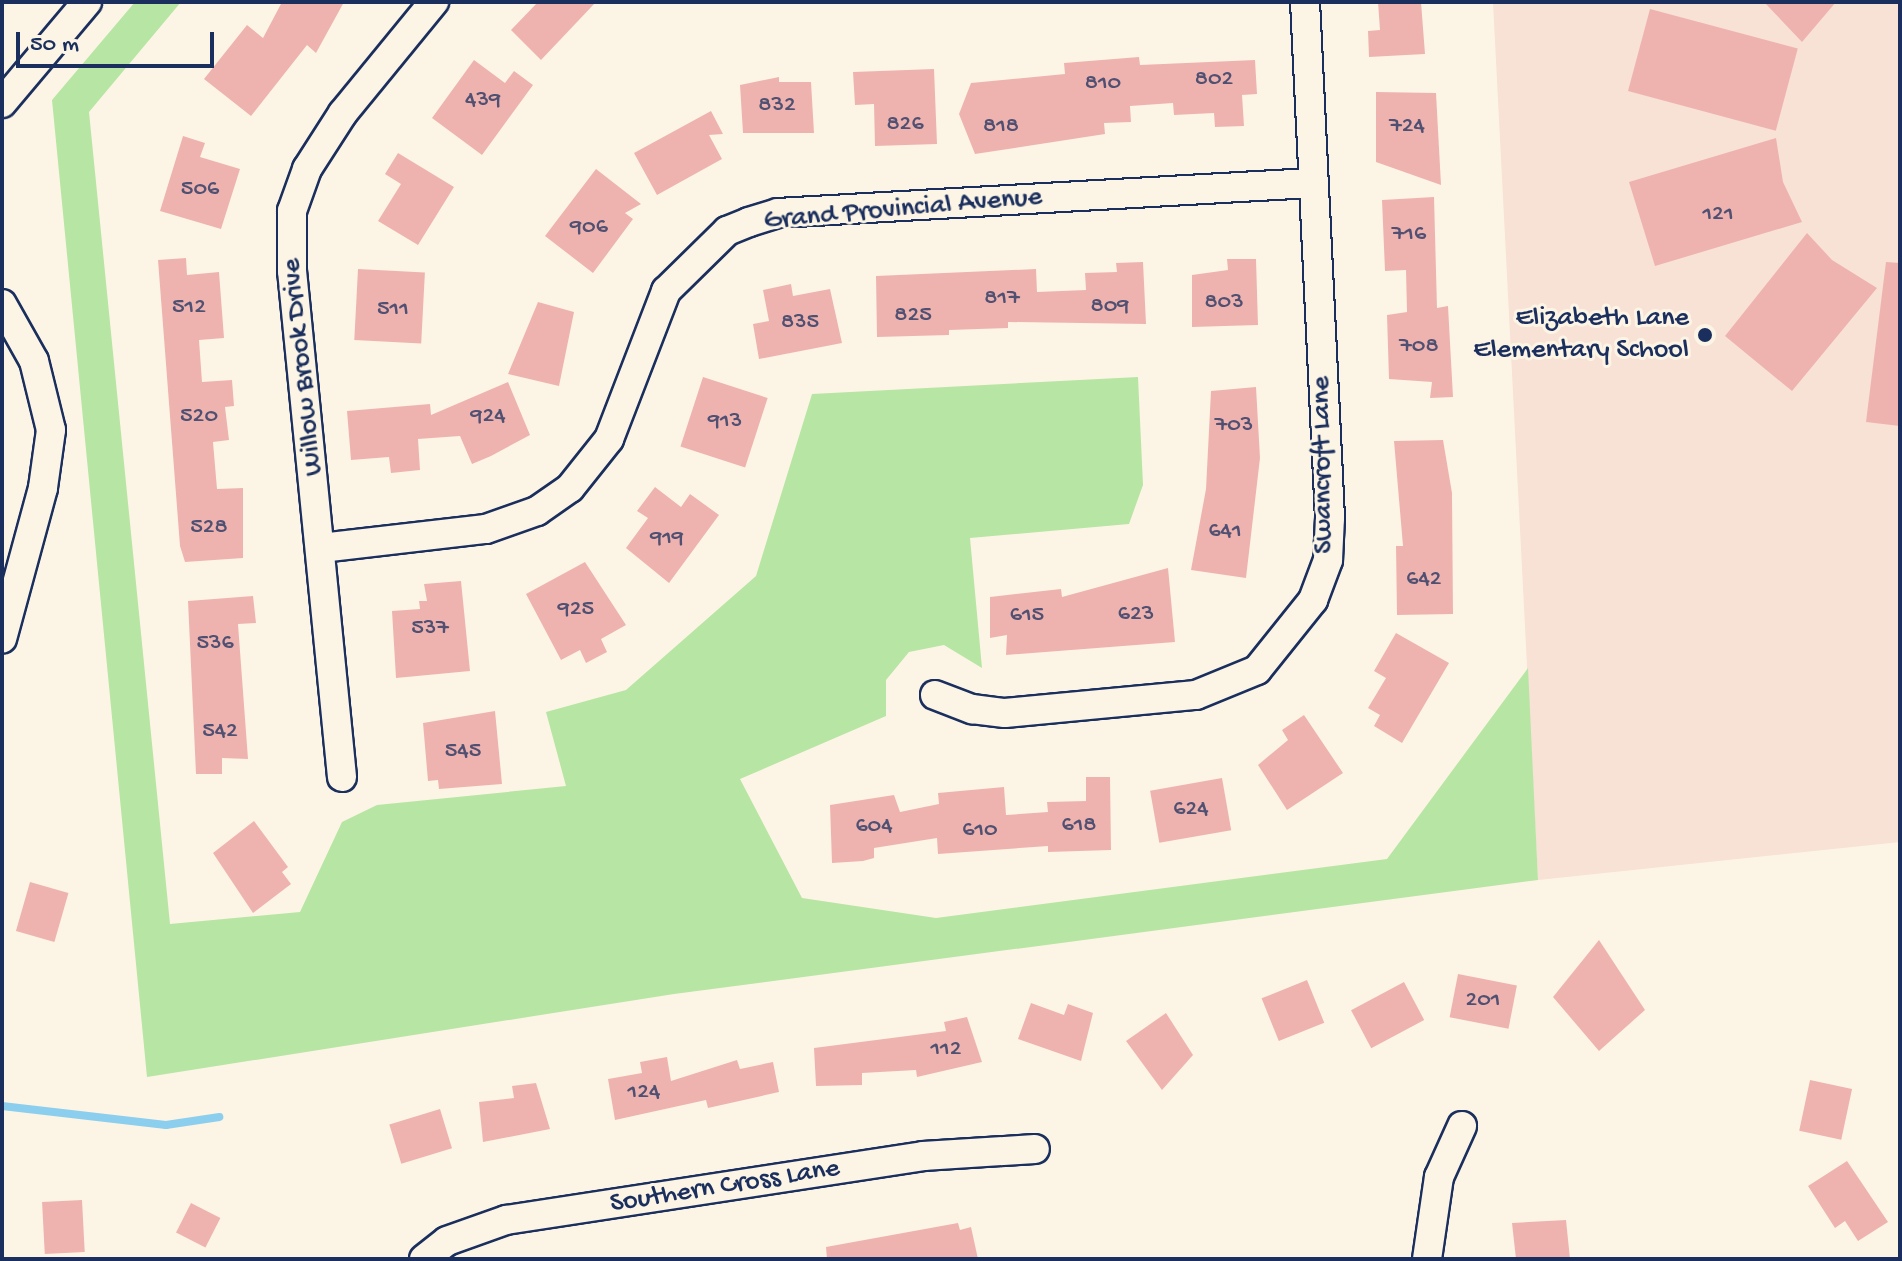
<!DOCTYPE html>
<html>
<head>
<meta charset="utf-8">
<style>
	body { margin:0 }
	#map { position:relative; width:1902px; height:1261px; overflow:hidden; background:#fcf5e5; font-family:"Gochi Hand",sans-serif }
	div>[style] { position:absolute }
	.built>* { inset:0; background:#f8e1d5 }
	.green>* { inset:0; background:#b7e5a3 }
	.stream>* { height:8px; margin:-4px; padding:0 4px; transform-origin:4px; border-radius:4px; background:#8cceee }
	.building>* { inset:0; background:#efb3af; transform-origin:0 0 }
	.roads { filter:drop-shadow(2px 0 #1b2f5e) drop-shadow(-2px 0 #1b2f5e) drop-shadow(0 2px #1b2f5e) drop-shadow(0 -2px #1b2f5e) }
	.minor>* { height:28px; margin:-14px; padding:0 14px; transform-origin:14px; border-radius:14px; background:#fcf5e5 }
	.dots>* { width:22px; height:22px; translate:-50% -50%; box-sizing:border-box; border:4px solid #fcf5e5; border-radius:50% }
	span { translate:-50% -50%; white-space:nowrap; text-align:center; line-height:1.15; -webkit-text-stroke:6px #fcf5e5; paint-order:stroke }
	.number-label { font-size:24px; color:#505072 }
	.number-label span { -webkit-text-stroke-width:0 }
	.street-label { font-size:28px; color:#1b2f5e }
	.poi-label { font-size:28px; color:#1b2f5e }
	.right { translate:-100% -50%; text-align:right }
	.frame { position:absolute; inset:0; border:4px solid #1b2f5e; pointer-events:none }
	.scale { position:absolute; left:16px; top:32px; width:198px; height:36px; box-sizing:border-box; border:4px solid #1b2f5e; border-top:0; padding-left:10px; font-size:24px; line-height:28px; white-space:nowrap; color:#1b2f5e; -webkit-text-stroke:6px #fcf5e5; paint-order:stroke }
</style>
</head>
<body>
<div id="map">
	<div class="built">
		<div style="clip-path:polygon(1493px 2px,1900px 2px,1900px 842px,1538px 880px)"></div>
	</div>
	<div class="green">
		<div style="clip-path:polygon(135px 2px,181px 2px,89px 112px,170px 924px,300px 912px,342px 822px,377px 805px,566px 786px,546px 712px,626px 690px,756px 576px,812px 394px,1138px 377px,1143px 485px,1129px 524px,970px 538px,982px 668px,944px 645px,909px 652px,886px 680px,886px 716px,740px 779px,802px 898px,936px 918px,1387px 859px,1528px 668px,1538px 880px,674px 994px,147px 1077px,52px 100px)"></div>
	</div>
	<div class="stream">
		<div style="left:2px;top:1106px;width:165px;rotate:6.6deg"></div>
		<div style="left:166px;top:1125px;width:54px;rotate:-8.6deg"></div>
	</div>
	<div class="building">
		<div style="clip-path:polygon(282px 2px,344px 2px,316px 53px,307px 45px,251px 116px,204px 79px,247px 25px,263px 38px)"></div>
		<div style="clip-path:polygon(538px 2px,596px 2px,541px 60px,511px 30px)"></div>
		<div style="clip-path:polygon(1378px 2px,1421px 2px,1425px 54px,1369px 57px,1368px 31px,1380px 30px)"></div>
		<div style="clip-path:polygon(1764px 2px,1836px 2px,1802px 42px)"></div>
		<div style="left:1650px;top:9px;width:153px;height:85px;rotate:15deg"></div>
		<div style="clip-path:polygon(1139px 57px,1140px 65px,1255px 60px,1257px 94px,1242px 95px,1244px 126px,1215px 127px,1214px 113px,1174px 115px,1173px 103px,1130px 106px,1131px 122px,1104px 123px,1105px 134px,975px 154px,959px 114px,971px 83px,1065px 74px,1064px 63px)"></div>
		<div style="clip-path:polygon(474px 60px,505px 83px,514px 71px,533px 85px,482px 155px,432px 118px)"></div>
		<div style="clip-path:polygon(934px 69px,937px 144px,875px 146px,874px 104px,855px 105px,853px 72px)"></div>
		<div style="clip-path:polygon(779px 77px,779px 82px,811px 82px,814px 133px,743px 133px,740px 85px)"></div>
		<div style="clip-path:polygon(1376px 92px,1436px 93px,1441px 185px,1376px 162px)"></div>
		<div style="clip-path:polygon(711px 111px,723px 134px,709px 135px,722px 159px,657px 195px,634px 153px)"></div>
		<div style="clip-path:polygon(183px 136px,205px 143px,200px 157px,240px 169px,221px 229px,160px 211px)"></div>
		<div style="clip-path:polygon(1776px 138px,1783px 182px,1802px 222px,1655px 266px,1629px 182px)"></div>
		<div style="clip-path:polygon(398px 153px,454px 187px,418px 245px,378px 221px,401px 184px,385px 174px)"></div>
		<div style="clip-path:polygon(596px 169px,641px 204px,625px 213px,633px 219px,593px 273px,545px 236px)"></div>
		<div style="clip-path:polygon(1434px 197px,1437px 308px,1448px 306px,1453px 397px,1430px 398px,1432px 382px,1389px 379px,1387px 315px,1407px 312px,1406px 270px,1385px 271px,1382px 200px)"></div>
		<div style="clip-path:polygon(1807px 233px,1832px 260px,1877px 288px,1792px 391px,1725px 336px)"></div>
		<div style="clip-path:polygon(186px 258px,187px 275px,219px 272px,224px 338px,199px 340px,202px 382px,232px 380px,234px 406px,225px 407px,229px 440px,213px 442px,217px 489px,243px 488px,243px 558px,185px 562px,180px 546px,158px 260px)"></div>
		<div style="clip-path:polygon(1227px 259px,1256px 259px,1258px 325px,1192px 327px,1192px 275px,1228px 270px)"></div>
		<div style="clip-path:polygon(1143px 262px,1146px 324px,1008px 322px,1008px 328px,949px 330px,949px 335px,877px 337px,876px 276px,1036px 269px,1037px 292px,1086px 290px,1085px 273px,1117px 272px,1116px 263px)"></div>
		<div style="clip-path:polygon(1886px 262px,1900px 263px,1900px 426px,1866px 422px)"></div>
		<div style="left:358px;top:269px;width:67px;height:71px;rotate:3deg"></div>
		<div style="clip-path:polygon(791px 284px,793px 296px,830px 289px,842px 343px,759px 359px,753px 324px,769px 321px,763px 290px)"></div>
		<div style="clip-path:polygon(538px 302px,574px 312px,559px 386px,508px 374px)"></div>
		<div style="left:703px;top:377px;width:68px;height:73px;rotate:18deg"></div>
		<div style="clip-path:polygon(508px 382px,530px 435px,491px 456px,472px 464px,460px 436px,418px 439px,420px 470px,391px 473px,389px 457px,351px 460px,347px 411px,430px 404px,431px 415px)"></div>
		<div style="clip-path:polygon(1256px 387px,1260px 458px,1246px 578px,1191px 570px,1206px 489px,1211px 391px)"></div>
		<div style="clip-path:polygon(1443px 440px,1452px 493px,1453px 614px,1397px 615px,1396px 546px,1403px 546px,1394px 441px)"></div>
		<div style="clip-path:polygon(655px 487px,681px 507px,690px 494px,719px 515px,669px 583px,626px 548px,648px 518px,637px 511px)"></div>
		<div style="clip-path:polygon(585px 562px,626px 625px,601px 639px,607px 652px,586px 663px,580px 650px,561px 660px,526px 594px)"></div>
		<div style="clip-path:polygon(1168px 568px,1175px 642px,1006px 655px,1007px 635px,990px 638px,990px 597px,1061px 589px,1062px 597px)"></div>
		<div style="clip-path:polygon(461px 581px,470px 671px,396px 678px,392px 611px,420px 609px,419px 601px,427px 601px,424px 584px)"></div>
		<div style="clip-path:polygon(253px 596px,256px 623px,238px 624px,248px 759px,222px 758px,222px 774px,196px 774px,188px 601px)"></div>
		<div style="clip-path:polygon(1396px 633px,1449px 663px,1402px 743px,1374px 726px,1380px 715px,1368px 708px,1386px 678px,1374px 671px)"></div>
		<div style="clip-path:polygon(495px 711px,502px 784px,439px 789px,438px 780px,428px 781px,423px 723px)"></div>
		<div style="clip-path:polygon(1304px 715px,1343px 773px,1287px 810px,1258px 765px,1288px 740px,1282px 730px)"></div>
		<div style="clip-path:polygon(1086px 777px,1110px 777px,1111px 850px,1048px 852px,1048px 846px,938px 854px,937px 838px,874px 848px,874px 858px,863px 861px,832px 863px,830px 805px,894px 795px,900px 812px,939px 804px,938px 793px,1004px 787px,1006px 815px,1048px 812px,1047px 802px,1086px 801px)"></div>
		<div style="left:1222px;top:778px;width:53px;height:73px;rotate:80deg"></div>
		<div style="clip-path:polygon(254px 821px,288px 867px,282px 872px,291px 884px,253px 913px,213px 853px)"></div>
		<div style="left:30px;top:882px;width:40px;height:51px;rotate:16deg"></div>
		<div style="clip-path:polygon(1599px 940px,1645px 1010px,1599px 1051px,1553px 997px)"></div>
		<div style="left:1458px;top:974px;width:60px;height:44px;rotate:11deg"></div>
		<div style="left:1307px;top:980px;width:46px;height:49px;rotate:68deg"></div>
		<div style="left:1404px;top:982px;width:43px;height:60px;rotate:62deg"></div>
		<div style="clip-path:polygon(1031px 1003px,1064px 1015px,1068px 1004px,1093px 1013px,1081px 1061px,1018px 1039px)"></div>
		<div style="clip-path:polygon(1166px 1013px,1193px 1055px,1162px 1090px,1126px 1041px)"></div>
		<div style="clip-path:polygon(967px 1017px,982px 1062px,917px 1077px,916px 1070px,862px 1073px,862px 1085px,816px 1086px,814px 1048px,946px 1031px,944px 1022px)"></div>
		<div style="clip-path:polygon(667px 1057px,671px 1081px,737px 1060px,740px 1069px,773px 1062px,779px 1092px,708px 1108px,706px 1100px,615px 1120px,608px 1079px,642px 1073px,640px 1062px)"></div>
		<div style="left:1810px;top:1080px;width:43px;height:52px;rotate:12deg"></div>
		<div style="clip-path:polygon(536px 1083px,550px 1129px,483px 1142px,479px 1102px,514px 1098px,512px 1086px)"></div>
		<div style="left:440px;top:1109px;width:41px;height:53px;rotate:73deg"></div>
		<div style="clip-path:polygon(1847px 1161px,1888px 1222px,1858px 1241px,1845px 1221px,1835px 1228px,1808px 1186px)"></div>
		<div style="left:82px;top:1200px;width:52px;height:40px;rotate:87deg"></div>
		<div style="left:191px;top:1203px;width:33px;height:33px;rotate:27deg"></div>
		<div style="clip-path:polygon(1566px 1220px,1570px 1259px,1516px 1259px,1512px 1223px)"></div>
		<div style="clip-path:polygon(958px 1223px,960px 1230px,971px 1227px,978px 1259px,827px 1259px,826px 1247px)"></div>
	</div>
	<div class="roads">
		<div class="minor">
			<div style="left:2px;top:103px;width:132px;rotate:-49.9deg"></div>
			<div style="left:2px;top:304px;width:65px;rotate:60.7deg"></div>
			<div style="left:34px;top:361px;width:71px;rotate:76.2deg"></div>
			<div style="left:51px;top:430px;width:59px;rotate:97.9deg"></div>
			<div style="left:43px;top:488px;width:156px;rotate:105.2deg"></div>
			<div style="left:321px;top:548px;width:166px;rotate:-6.6deg"></div>
			<div style="left:486px;top:529px;width:54px;rotate:-19.4deg"></div>
			<div style="left:537px;top:511px;width:40px;rotate:-34.9deg"></div>
			<div style="left:570px;top:488px;width:63px;rotate:-51.5deg"></div>
			<div style="left:609px;top:439px;width:159px;rotate:-68.9deg"></div>
			<div style="left:666px;top:291px;width:86px;rotate:-44.5deg"></div>
			<div style="left:727px;top:231px;width:24px;rotate:-22deg"></div>
			<div style="left:749px;top:222px;width:30px;rotate:-17deg"></div>
			<div style="left:778px;top:213px;width:535px;rotate:-3.22deg"></div>
			<div style="left:935px;top:695px;width:40px;rotate:21deg"></div>
			<div style="left:972px;top:709px;width:33px;rotate:7deg"></div>
			<div style="left:1005px;top:713px;width:192px;rotate:-5.4deg"></div>
			<div style="left:1196px;top:695px;width:66px;rotate:-22.3deg"></div>
			<div style="left:1257px;top:670px;width:90px;rotate:-51.3deg"></div>
			<div style="left:1313px;top:600px;width:43px;rotate:-69.4deg"></div>
			<div style="left:1328px;top:560px;width:42px;rotate:-87.3deg"></div>
			<div style="left:1330px;top:518px;width:517px;rotate:-92.77deg"></div>
			<div style="left:342px;top:777px;width:508px;rotate:-95.64deg"></div>
			<div style="left:292px;top:271px;width:60px;rotate:-90deg"></div>
			<div style="left:292px;top:211px;width:45px;rotate:-70.3deg"></div>
			<div style="left:307px;top:169px;width:67px;rotate:-57.3deg"></div>
			<div style="left:343px;top:113px;width:144px;rotate:-50.7deg"></div>
			<div style="left:424px;top:1259px;width:29px;rotate:-38deg"></div>
			<div style="left:447px;top:1241px;width:63px;rotate:-19.6deg"></div>
			<div style="left:506px;top:1220px;width:422px;rotate:-8.7deg"></div>
			<div style="left:923px;top:1156px;width:112px;rotate:-3.6deg"></div>
			<div style="left:1427px;top:1259px;width:83px;rotate:-81.7deg"></div>
			<div style="left:1439px;top:1177px;width:56px;rotate:-65.7deg"></div>
		</div>
	</div>
	<div class="dots">
		<div style="left:1705px;top:335px;background:#1b2f5e"></div>
	</div>
	<div class="number-label">
		<span style="left:1214px;top:80px">802</span>
		<span style="left:1103px;top:84px">810</span>
		<span style="left:483px;top:101px">439</span>
		<span style="left:777px;top:106px">832</span>
		<span style="left:905px;top:125px">826</span>
		<span style="left:1001px;top:127px">818</span>
		<span style="left:1407px;top:127px">724</span>
		<span style="left:200px;top:190px">506</span>
		<span style="left:1718px;top:215px">121</span>
		<span style="left:589px;top:228px">906</span>
		<span style="left:1409px;top:235px">716</span>
		<span style="left:1002px;top:299px">817</span>
		<span style="left:1224px;top:303px">803</span>
		<span style="left:1110px;top:307px">809</span>
		<span style="left:189px;top:308px">512</span>
		<span style="left:393px;top:310px">511</span>
		<span style="left:913px;top:316px">825</span>
		<span style="left:800px;top:323px">835</span>
		<span style="left:1419px;top:347px">708</span>
		<span style="left:199px;top:417px">520</span>
		<span style="left:488px;top:417px">924</span>
		<span style="left:725px;top:422px">913</span>
		<span style="left:1234px;top:426px">703</span>
		<span style="left:209px;top:528px">528</span>
		<span style="left:1225px;top:532px">641</span>
		<span style="left:667px;top:539px">919</span>
		<span style="left:1424px;top:580px">642</span>
		<span style="left:576px;top:610px">925</span>
		<span style="left:1136px;top:615px">623</span>
		<span style="left:1027px;top:616px">615</span>
		<span style="left:430px;top:629px">537</span>
		<span style="left:215px;top:644px">536</span>
		<span style="left:220px;top:732px">542</span>
		<span style="left:463px;top:752px">545</span>
		<span style="left:1191px;top:810px">624</span>
		<span style="left:1079px;top:826px">618</span>
		<span style="left:874px;top:827px">604</span>
		<span style="left:980px;top:831px">610</span>
		<span style="left:1483px;top:1001px">201</span>
		<span style="left:946px;top:1050px">112</span>
		<span style="left:644px;top:1093px">124</span>
	</div>
	<div class="street-label">
		<span style="left:903px;top:210px;rotate:-5deg">Grand Provincial Avenue</span>
		<span style="left:304px;top:367px;rotate:-96deg">Willow Brook Drive</span>
		<span style="left:1324px;top:465px;rotate:-91deg">Swancroft Lane</span>
		<span style="left:725px;top:1187px;rotate:-9deg">Southern Cross Lane</span>
	</div>
	<div class="poi-label">
		<span class="right" style="left:1689px;top:335px">Elizabeth Lane<br>Elementary School</span>
	</div>
	<div class="frame"></div>
	<div class="scale">50 m</div>
</div>
</body>
</html>
